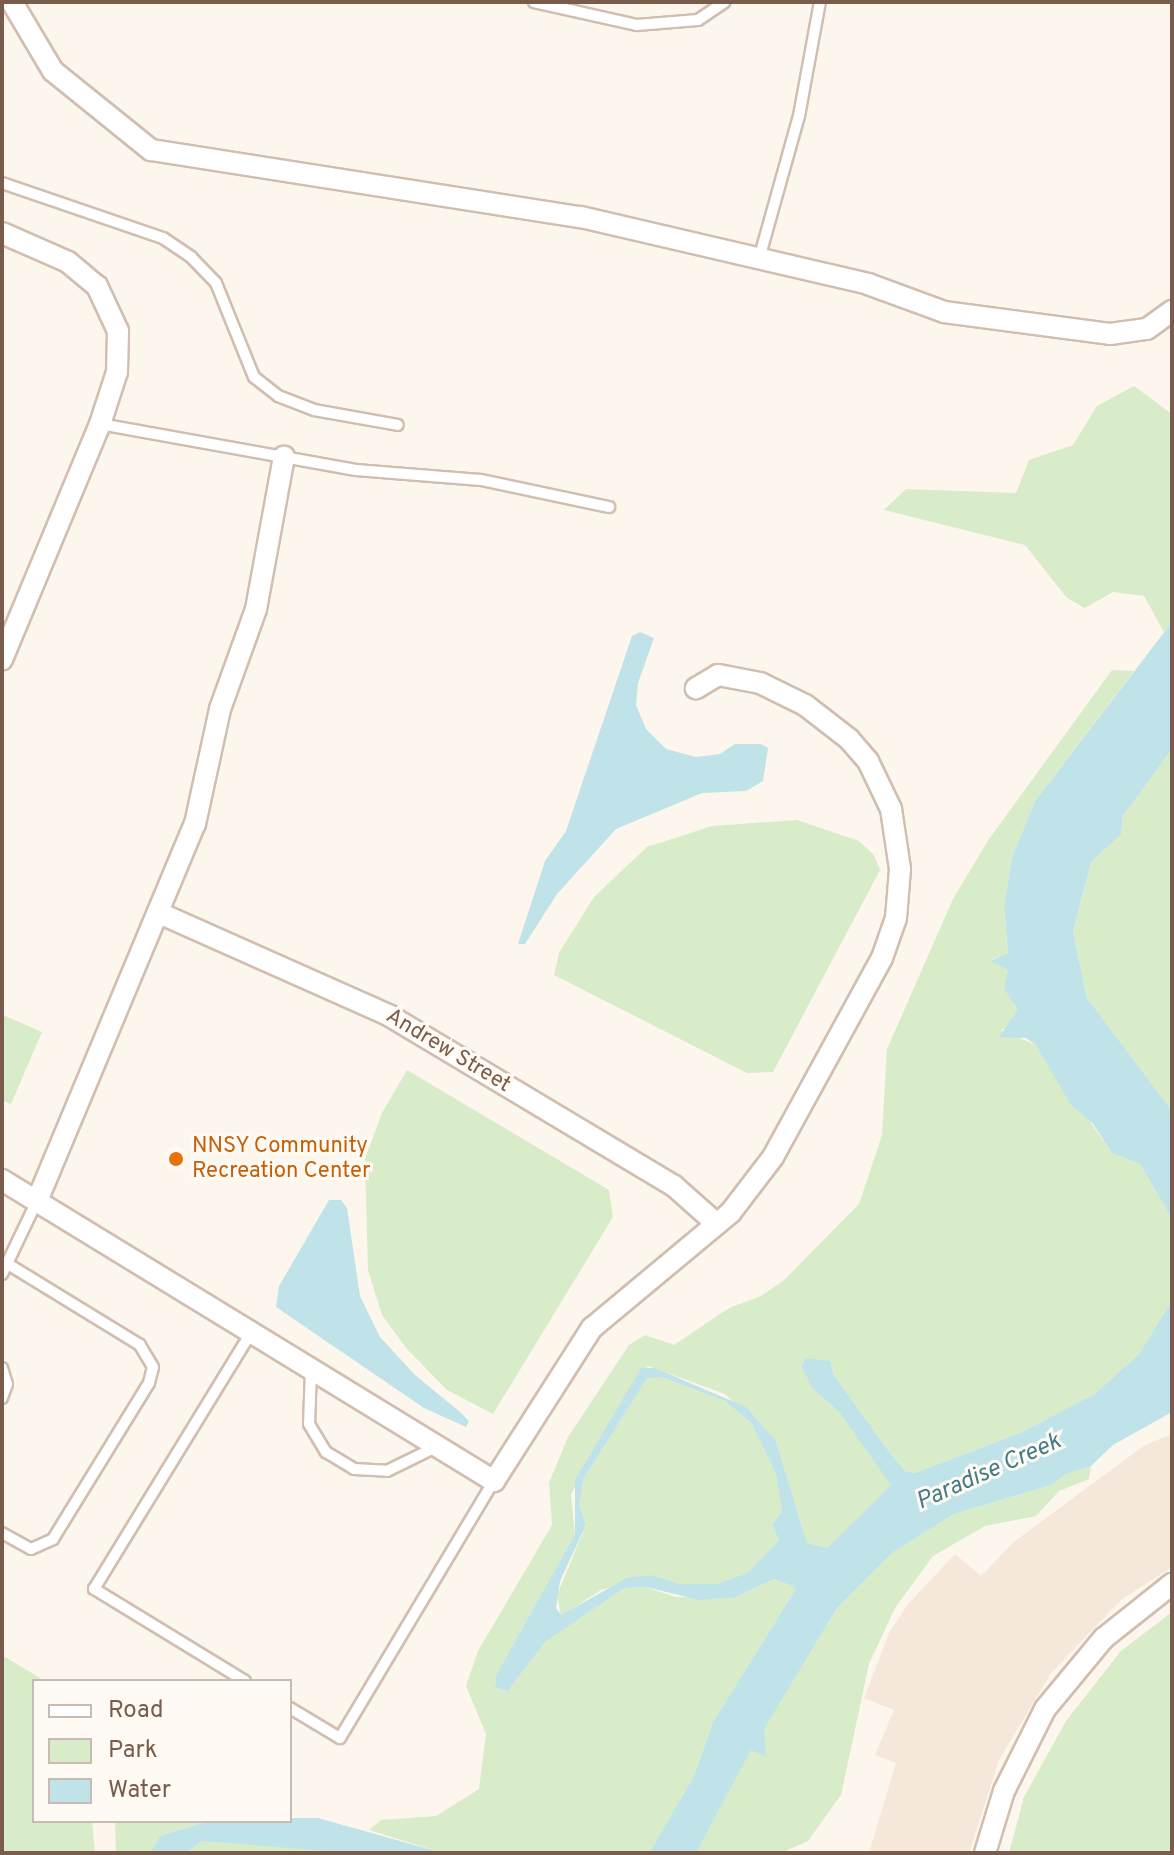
<!DOCTYPE html>
<html>
<head>
<meta charset="utf-8">
<style>
	body { margin:0 }
	#map { position:relative; width:1174px; height:1855px; overflow:hidden; background:#fdf6ec; font-family:Overpass,sans-serif }
	div>[style] { position:absolute }
	.residential>* { inset:0; background:#f5e8da }
	.green>* { inset:0; background:#d8ecc9 }
	.water>* { inset:0; background:#bfe3e8 }
	.roads { filter:drop-shadow(2px 0 #d1beb0) drop-shadow(-2px 0 #d1beb0) drop-shadow(0 2px #d1beb0) drop-shadow(0 -2px #d1beb0) }
	.service>* { height:10px; margin:-5px; padding:0 5px; transform-origin:5px; border-radius:5px; background:#fff }
	.minor>* { height:20px; margin:-10px; padding:0 10px; transform-origin:10px; border-radius:10px; background:#fff }
	.dots>* { width:22px; height:22px; translate:-50% -50%; box-sizing:border-box; border:4px solid #fffaf3; border-radius:50% }
	span { translate:-50% -50%; white-space:nowrap; text-align:center; line-height:1.15; -webkit-text-stroke:6px #fffaf3; paint-order:stroke }
	.street-label { font-size:22px; color:#7a5c4d }
	.food-label { font-size:22px; color:#c56008 }
	.left { translate:0 -50%; text-align:left }
	.water-label { font-size:24px; color:#437c86; font-style:italic }
	.frame { position:absolute; inset:0; border:4px solid #7a5c4d; pointer-events:none }
	.legend { position:absolute; left:32px; top:1679px; width:260px; height:144px; box-sizing:border-box; background:#fffaf3; border:2px solid #cabbb1; margin:0; padding:10px 14px; list-style:none; font-size:24px; color:#7a5c4d }
	.legend li { display:flex; align-items:center; gap:16px; height:40px }
	.legend b { width:40px; border:2px solid #cabbb1 }
</style>
</head>
<body>
<div id="map">
	<div class="residential">
		<div style="clip-path:polygon(1172px 1434px,1172px 1567px,1121px 1600px,1051px 1673px,999px 1760px,969px 1853px,869px 1853px,896px 1763px,875px 1755px,894px 1710px,864px 1698px,889px 1633px,908px 1604px,955px 1554px,981px 1576px,1015px 1541px,1145px 1445px)"></div>
	</div>
	<div class="green">
		<div style="clip-path:polygon(1134px 386px,1172px 414px,1172px 622px,1164px 632px,1144px 596px,1113px 592px,1085px 608px,1067px 598px,1025px 545px,884px 510px,906px 489px,1016px 493px,1029px 460px,1073px 445px,1097px 406px)"></div>
		<div style="clip-path:polygon(1112px 670px,1134px 671px,1035px 801px,1012px 857px,1004px 907px,1008px 953px,991px 960px,1008px 970px,1018px 1009px,1011px 1025px,1001px 1030px,1036px 1045px,1112px 1153px,1140px 1164px,1172px 1219px,1172px 1300px,1139px 1354px,1096px 1393px,1020px 1433px,915px 1473px,905px 1471px,890px 1453px,834px 1375px,830px 1361px,813px 1389px,839px 1412px,892px 1485px,827px 1548px,807px 1543px,776px 1441px,725px 1394px,648px 1366px,571px 1494px,575px 1534px,496px 1675px,495px 1688px,508px 1691px,545px 1642px,625px 1588px,646px 1587px,676px 1597px,736px 1597px,774px 1579px,792px 1586px,795px 1590px,713px 1722px,694px 1776px,649px 1853px,443px 1853px,369px 1830px,381px 1820px,436px 1816px,479px 1789px,486px 1734px,466px 1686px,478px 1651px,552px 1525px,549px 1483px,568px 1437px,629px 1345px,645px 1335px,674px 1345px,729px 1308px,761px 1296px,784px 1280px,859px 1204px,882px 1135px,887px 1049px,953px 899px,989px 839px)"></div>
		<div style="clip-path:polygon(1172px 749px,1172px 1111px,1087px 998px,1073px 932px,1091px 862px,1121px 835px,1123px 816px)"></div>
		<div style="clip-path:polygon(797px 820px,859px 841px,874px 855px,880px 870px,773px 1072px,747px 1073px,554px 975px,559px 953px,594px 897px,647px 847px,712px 826px)"></div>
		<div style="clip-path:polygon(3px 1015px,42px 1032px,11px 1104px,2px 1100px)"></div>
		<div style="clip-path:polygon(407px 1070px,609px 1190px,613px 1217px,493px 1414px,447px 1390px,407px 1349px,382px 1315px,368px 1270px,365px 1159px,382px 1113px)"></div>
		<div style="clip-path:polygon(647px 1377px,661px 1377px,725px 1401px,752px 1424px,776px 1474px,782px 1511px,772px 1525px,779px 1540px,747px 1573px,717px 1584px,678px 1584px,652px 1575px,601px 1590px,561px 1616px,557px 1595px,586px 1525px,579px 1504px,584px 1478px)"></div>
		<div style="clip-path:polygon(1091px 1466px,1089px 1479px,1059px 1491px,1036px 1516px,985px 1526px,933px 1556px,895px 1608px,869px 1664px,841px 1795px,808px 1841px,781px 1853px,696px 1853px,751px 1749px,766px 1757px,763px 1729px,837px 1608px,892px 1553px,954px 1514px,1051px 1485px,1066px 1474px)"></div>
		<div style="clip-path:polygon(1172px 1612px,1172px 1853px,1009px 1853px,1024px 1797px,1066px 1721px,1121px 1651px)"></div>
		<div style="clip-path:polygon(2px 1655px,45px 1681px,34px 1681px,34px 1821px,92px 1821px,95px 1853px,2px 1853px)"></div>
		<div style="clip-path:polygon(115px 1821px,209px 1821px,160px 1836px,150px 1853px,116px 1853px)"></div>
		<div style="clip-path:polygon(202px 1841px,336px 1850px,352px 1853px,186px 1853px)"></div>
	</div>
	<div class="water">
		<div style="clip-path:polygon(1172px 622px,1172px 749px,1123px 816px,1121px 835px,1091px 862px,1073px 932px,1087px 998px,1172px 1111px,1172px 1219px,1140px 1164px,1112px 1153px,1093px 1124px,1071px 1105px,1036px 1045px,1026px 1038px,999px 1037px,1018px 1009px,1004px 989px,1008px 970px,990px 961px,1008px 953px,1004px 907px,1012px 857px,1035px 801px)"></div>
		<div style="clip-path:polygon(640px 632px,654px 638px,638px 683px,636px 705px,646px 729px,666px 749px,696px 757px,720px 754px,735px 744px,761px 744px,768px 748px,763px 781px,746px 791px,702px 793px,616px 829px,557px 894px,525px 944px,518px 944px,545px 861px,566px 831px,632px 636px)"></div>
		<div style="clip-path:polygon(329px 1200px,341px 1200px,347px 1208px,360px 1296px,380px 1337px,415px 1375px,460px 1412px,469px 1421px,466px 1427px,424px 1408px,276px 1307px,279px 1286px)"></div>
		<div style="clip-path:polygon(evenodd,1172px 1300px,1172px 1412px,1113px 1445px,1091px 1466px,1066px 1474px,1051px 1485px,954px 1514px,892px 1553px,837px 1608px,764px 1729px,766px 1757px,751px 1750px,696px 1853px,649px 1853px,694px 1776px,713px 1722px,795px 1590px,792px 1586px,774px 1579px,736px 1597px,699px 1600px,646px 1587px,625px 1588px,545px 1642px,508px 1691px,495px 1688px,496px 1675px,575px 1534px,575px 1480px,641px 1368px,655px 1368px,746px 1407px,776px 1441px,807px 1543px,827px 1548px,891px 1485px,839px 1412px,813px 1389px,802px 1367px,805px 1358px,830px 1361px,834px 1375px,890px 1453px,905px 1471px,915px 1473px,1020px 1433px,1096px 1393px,1139px 1354px,1172px 1300px,661px 1377px,725px 1401px,752px 1424px,776px 1474px,782px 1511px,772px 1525px,779px 1540px,747px 1573px,717px 1584px,679px 1584px,652px 1575px,627px 1578px,561px 1615px,556px 1608px,560px 1581px,586px 1525px,579px 1504px,584px 1478px,647px 1378px,661px 1377px)"></div>
		<div style="clip-path:polygon(290px 1818px,318px 1818px,443px 1853px,352px 1853px,202px 1841px,186px 1853px,150px 1853px,160px 1836px,209px 1821px)"></div>
	</div>
	<div class="roads">
		<div class="service">
			<div style="left:534px;top:2px;width:106px;rotate:12.6deg"></div>
			<div style="left:637px;top:25px;width:61px;rotate:-4.7deg"></div>
			<div style="left:698px;top:20px;width:32px;rotate:-34deg"></div>
			<div style="left:2px;top:183px;width:170px;rotate:18.9deg"></div>
			<div style="left:163px;top:238px;width:34px;rotate:34deg"></div>
			<div style="left:191px;top:257px;width:36px;rotate:46deg"></div>
			<div style="left:216px;top:283px;width:101px;rotate:68deg"></div>
			<div style="left:254px;top:377px;width:31px;rotate:38deg"></div>
			<div style="left:278px;top:396px;width:39px;rotate:21deg"></div>
			<div style="left:314px;top:410px;width:85px;rotate:10.1deg"></div>
			<div style="left:759px;top:259px;width:148px;rotate:-74.4deg"></div>
			<div style="left:799px;top:116px;width:116px;rotate:-79.6deg"></div>
			<div style="left:100px;top:424px;width:260px;rotate:10.2deg"></div>
			<div style="left:356px;top:470px;width:125px;rotate:4.6deg"></div>
			<div style="left:481px;top:480px;width:131px;rotate:11.9deg"></div>
			<div style="left:2px;top:1274px;width:81px;rotate:-64.4deg"></div>
			<div style="left:2px;top:1368px;width:17px;rotate:73deg"></div>
			<div style="left:7px;top:1384px;width:15px;rotate:110deg"></div>
			<div style="left:311px;top:1370px;width:54px;rotate:92.1deg"></div>
			<div style="left:309px;top:1424px;width:33px;rotate:59deg"></div>
			<div style="left:326px;top:1452px;width:33px;rotate:31deg"></div>
			<div style="left:354px;top:1469px;width:33px;rotate:3deg"></div>
			<div style="left:387px;top:1471px;width:55px;rotate:-26.1deg"></div>
			<div style="left:2px;top:1533px;width:33px;rotate:29deg"></div>
			<div style="left:31px;top:1549px;width:24px;rotate:-24deg"></div>
			<div style="left:53px;top:1539px;width:183px;rotate:-58.4deg"></div>
			<div style="left:149px;top:1383px;width:16px;rotate:-76deg"></div>
			<div style="left:153px;top:1367px;width:26px;rotate:-121deg"></div>
			<div style="left:140px;top:1345px;width:155px;rotate:-148.5deg"></div>
			<div style="left:245px;top:1681px;width:177px;rotate:-148.6deg"></div>
			<div style="left:94px;top:1589px;width:300px;rotate:-58.5deg"></div>
			<div style="left:290px;top:1708px;width:58px;rotate:31deg"></div>
			<div style="left:340px;top:1738px;width:300px;rotate:-59.1deg"></div>
		</div>
		<div class="minor">
			<div style="left:12px;top:2px;width:80px;rotate:59.3deg"></div>
			<div style="left:53px;top:71px;width:126px;rotate:38.9deg"></div>
			<div style="left:151px;top:150px;width:435px;rotate:8.9deg"></div>
			<div style="left:581px;top:217px;width:295px;rotate:13.1deg"></div>
			<div style="left:868px;top:284px;width:81px;rotate:20.2deg"></div>
			<div style="left:944px;top:312px;width:167px;rotate:7.5deg"></div>
			<div style="left:1110px;top:334px;width:37px;rotate:-8deg"></div>
			<div style="left:1147px;top:329px;width:31px;rotate:-36deg"></div>
			<div style="left:2px;top:233px;width:72px;rotate:23.7deg"></div>
			<div style="left:68px;top:262px;width:38px;rotate:40deg"></div>
			<div style="left:97px;top:286px;width:50px;rotate:65deg"></div>
			<div style="left:118px;top:331px;width:41px;rotate:91.4deg"></div>
			<div style="left:117px;top:372px;width:55px;rotate:108.1deg"></div>
			<div style="left:100px;top:424px;width:255px;rotate:112.6deg"></div>
			<div style="left:159px;top:913px;width:253px;rotate:24deg"></div>
			<div style="left:390px;top:1016px;width:331px;rotate:30.9deg"></div>
			<div style="left:674px;top:1186px;width:57px;rotate:41.5deg"></div>
			<div style="left:2px;top:1180px;width:577px;rotate:31.46deg"></div>
			<div style="left:494px;top:1481px;width:182px;rotate:-57.4deg"></div>
			<div style="left:592px;top:1328px;width:181px;rotate:-39.8deg"></div>
			<div style="left:731px;top:1212px;width:69px;rotate:-52.6deg"></div>
			<div style="left:773px;top:1157px;width:227px;rotate:-61.3deg"></div>
			<div style="left:882px;top:958px;width:42px;rotate:-70.7deg"></div>
			<div style="left:896px;top:918px;width:49px;rotate:-85.3deg"></div>
			<div style="left:900px;top:869px;width:61px;rotate:-98.5deg"></div>
			<div style="left:891px;top:809px;width:53px;rotate:-115.6deg"></div>
			<div style="left:868px;top:761px;width:29px;rotate:-131deg"></div>
			<div style="left:849px;top:739px;width:56px;rotate:-142.3deg"></div>
			<div style="left:805px;top:705px;width:50px;rotate:-153.9deg"></div>
			<div style="left:760px;top:683px;width:43px;rotate:-169.2deg"></div>
			<div style="left:718px;top:675px;width:26px;rotate:149deg"></div>
			<div style="left:37px;top:1201px;width:409px;rotate:-67.3deg"></div>
			<div style="left:195px;top:824px;width:118px;rotate:-77.7deg"></div>
			<div style="left:220px;top:709px;width:106px;rotate:-70.2deg"></div>
			<div style="left:256px;top:609px;width:155px;rotate:-79.6deg"></div>
			<div style="left:985px;top:1853px;width:65px;rotate:-73deg"></div>
			<div style="left:1004px;top:1791px;width:92px;rotate:-63.4deg"></div>
			<div style="left:1045px;top:1709px;width:92px;rotate:-50.3deg"></div>
			<div style="left:1104px;top:1638px;width:87px;rotate:-38.5deg"></div>
		</div>
	</div>
	<div class="dots">
		<div style="left:176px;top:1159px;background:#e8710a"></div>
	</div>
	<div class="street-label">
		<span style="left:448px;top:1051px;rotate:31deg">Andrew Street</span>
	</div>
	<div class="food-label">
		<span class="left" style="left:192px;top:1159px">NNSY Community<br>Recreation Center</span>
	</div>
	<div class="water-label">
		<span style="left:989px;top:1473px;rotate:-24deg">Paradise Creek</span>
	</div>
	<div class="frame"></div>
	<ul class="legend">
	<li><b style="height:10px;background:#fff"></b>Road</li>
	<li><b style="height:22px;background:#d8ecc9"></b>Park</li>
	<li><b style="height:22px;background:#bfe3e8"></b>Water</li>
	</ul>
</div>
</body>
</html>
